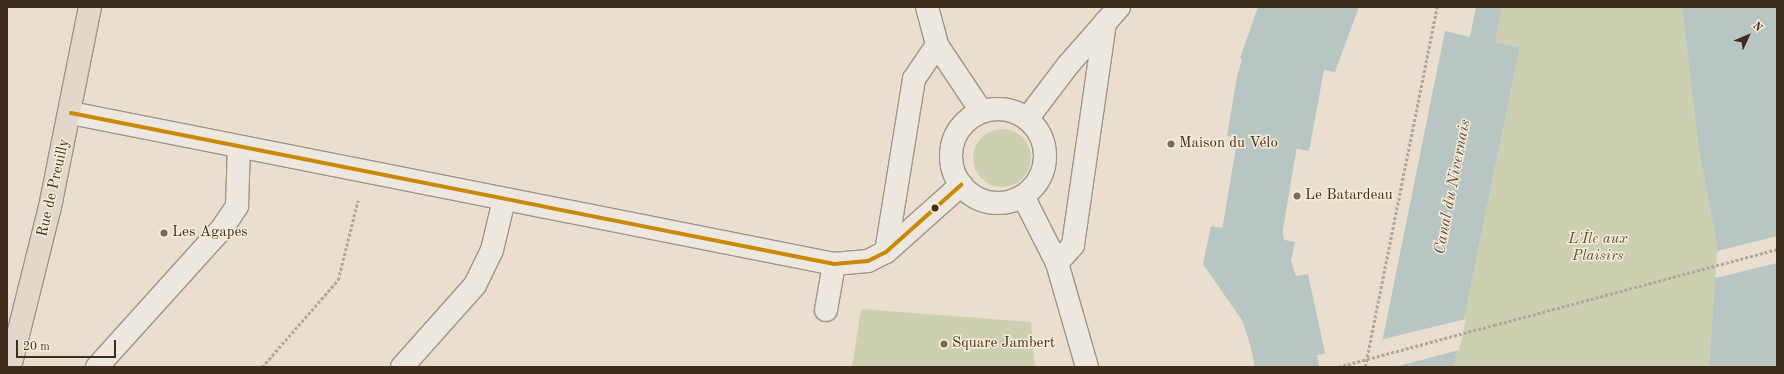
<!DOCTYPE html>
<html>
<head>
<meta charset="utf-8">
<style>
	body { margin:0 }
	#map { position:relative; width:1784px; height:374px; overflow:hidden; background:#eadfce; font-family:"Old Standard TT",serif }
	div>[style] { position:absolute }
	.green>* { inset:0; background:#cdd0b0 }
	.round { border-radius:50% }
	.water>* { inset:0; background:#b7c6c2 }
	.pier>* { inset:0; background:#eadfce }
	.river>* { height:60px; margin:-30px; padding:0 30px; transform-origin:30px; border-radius:30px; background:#b7c6c2 }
	.path>* { height:2.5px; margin-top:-1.25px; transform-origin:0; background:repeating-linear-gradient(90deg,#aea89e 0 3px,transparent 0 5px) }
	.roads { filter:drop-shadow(1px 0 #9e9589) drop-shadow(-1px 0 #9e9589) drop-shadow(0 1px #9e9589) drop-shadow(0 -1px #9e9589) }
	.minor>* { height:22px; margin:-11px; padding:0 11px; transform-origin:11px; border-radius:11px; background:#ede8df }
	.minor>.ring { margin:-11px; padding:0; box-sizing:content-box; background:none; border:22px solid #ede8df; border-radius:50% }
	.major>* { height:22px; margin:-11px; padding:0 11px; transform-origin:11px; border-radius:11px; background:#e1d7ca }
	.path-bridge>* { height:2.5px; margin-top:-1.25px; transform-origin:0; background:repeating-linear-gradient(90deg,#aea89e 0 3px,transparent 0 5px) }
	.bus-1>* { height:4px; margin:-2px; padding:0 2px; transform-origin:2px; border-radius:2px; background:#c98806 }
	.dots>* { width:11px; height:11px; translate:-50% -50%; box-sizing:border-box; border:2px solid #f9ecd7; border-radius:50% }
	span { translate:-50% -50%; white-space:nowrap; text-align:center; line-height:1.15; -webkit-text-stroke:3px #f9ecd7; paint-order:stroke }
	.poi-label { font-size:15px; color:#3e2d1a }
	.left { translate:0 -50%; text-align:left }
	.street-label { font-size:15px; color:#3e2d1a }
	.park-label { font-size:15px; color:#5c533a; font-style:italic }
	.water-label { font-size:16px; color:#575143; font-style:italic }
	.frame { position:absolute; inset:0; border:8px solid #3e2d1a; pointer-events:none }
	.north { position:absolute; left:1728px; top:16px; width:40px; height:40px; -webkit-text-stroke:3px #f9ecd7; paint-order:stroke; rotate:46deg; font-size:11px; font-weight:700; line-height:16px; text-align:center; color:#3e2d1a }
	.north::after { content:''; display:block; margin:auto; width:14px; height:18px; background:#3e2d1a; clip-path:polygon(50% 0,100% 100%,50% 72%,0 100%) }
	.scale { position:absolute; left:16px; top:340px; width:100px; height:18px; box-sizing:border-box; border:2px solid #3e2d1a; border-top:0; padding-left:5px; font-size:12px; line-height:14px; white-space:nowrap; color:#3e2d1a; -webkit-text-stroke:3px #f9ecd7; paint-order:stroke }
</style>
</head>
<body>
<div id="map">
	<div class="green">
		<div style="clip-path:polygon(1502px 7px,1682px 7px,1698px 145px,1717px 246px,1709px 367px,1454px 367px,1520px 47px,1495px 42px)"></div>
		<div class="round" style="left:973px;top:129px;width:58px;height:58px"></div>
		<div style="clip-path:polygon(861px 309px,1031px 322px,1035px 367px,852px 367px)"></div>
	</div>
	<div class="water">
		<div style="clip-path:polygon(1258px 7px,1359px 7px,1335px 72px,1324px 70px,1309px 151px,1227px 136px,1237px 76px,1242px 60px,1240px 58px)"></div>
		<div style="clip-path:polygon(1476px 7px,1502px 7px,1495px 42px,1520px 47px,1454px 367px,1377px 367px,1445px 31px,1470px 37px)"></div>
		<div style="clip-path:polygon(1682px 7px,1777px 7px,1777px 367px,1709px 367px,1717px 246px,1698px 145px)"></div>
		<div style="clip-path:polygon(1211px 226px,1295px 242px,1291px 261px,1296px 276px,1308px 274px,1328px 367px,1255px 367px,1246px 326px,1203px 264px)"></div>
	</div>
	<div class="pier">
		<div style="clip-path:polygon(1777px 236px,1777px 263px,1715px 278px,1717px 251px)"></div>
		<div style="clip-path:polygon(1466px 319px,1459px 350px,1395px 367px,1375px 367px,1380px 340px)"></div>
		<div style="clip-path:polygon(1327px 353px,1330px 367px,1268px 367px)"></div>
	</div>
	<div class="river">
		<div style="left:1289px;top:367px;width:67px;rotate:-108.2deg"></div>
		<div style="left:1268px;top:303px;width:72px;rotate:-102.9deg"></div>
		<div style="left:1252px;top:233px;width:91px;rotate:-80.5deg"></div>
		<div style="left:1267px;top:143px;width:102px;rotate:-73.5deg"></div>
		<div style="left:1296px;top:45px;width:41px;rotate:-68.5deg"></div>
	</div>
	<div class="path">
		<div style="left:1494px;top:325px;width:293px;rotate:-15deg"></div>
		<div style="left:262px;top:367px;width:116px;rotate:-48.9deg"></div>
		<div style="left:338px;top:280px;width:82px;rotate:-76deg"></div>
		<div style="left:1365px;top:367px;width:367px;rotate:-78.7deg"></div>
	</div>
	<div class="roads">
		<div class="minor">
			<div style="left:927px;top:7px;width:39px;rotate:75deg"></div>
			<div style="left:937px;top:45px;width:79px;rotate:56.3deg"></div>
			<div class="ring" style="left:951px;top:109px;width:72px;height:72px"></div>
			<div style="left:71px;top:113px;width:778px;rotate:11.19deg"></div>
			<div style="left:834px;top:264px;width:34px;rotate:-5deg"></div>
			<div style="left:868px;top:261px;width:20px;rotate:-27deg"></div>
			<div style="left:886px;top:252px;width:101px;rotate:-41.8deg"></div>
			<div style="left:1027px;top:119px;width:68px;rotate:-52.8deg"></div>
			<div style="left:1068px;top:65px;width:77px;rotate:-48.7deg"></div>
			<div style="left:1023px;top:196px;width:75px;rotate:63.1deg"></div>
			<div style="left:1057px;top:263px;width:108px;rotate:73.9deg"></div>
			<div style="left:886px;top:252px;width:175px;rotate:-80.8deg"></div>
			<div style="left:914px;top:79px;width:41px;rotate:-55.9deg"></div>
			<div style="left:1057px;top:263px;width:24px;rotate:-48deg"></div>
			<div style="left:1073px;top:245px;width:225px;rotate:-81.8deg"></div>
			<div style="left:826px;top:310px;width:47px;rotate:-80.1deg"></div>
			<div style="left:97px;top:367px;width:185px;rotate:-47.9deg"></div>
			<div style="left:221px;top:230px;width:29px;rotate:-56deg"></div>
			<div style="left:237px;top:206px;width:59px;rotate:-88.1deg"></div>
			<div style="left:402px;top:367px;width:110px;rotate:-48.3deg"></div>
			<div style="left:475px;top:285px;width:39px;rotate:-64deg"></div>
			<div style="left:492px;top:250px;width:51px;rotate:-76.5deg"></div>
		</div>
		<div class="major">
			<div style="left:10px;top:367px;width:165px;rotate:-76deg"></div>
			<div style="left:50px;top:207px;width:204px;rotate:-78.7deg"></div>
		</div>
	</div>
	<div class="path-bridge">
		<div style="left:1338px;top:367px;width:162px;rotate:-15.1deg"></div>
	</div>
	<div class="bus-1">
		<div style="left:71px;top:113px;width:778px;rotate:11.19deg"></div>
		<div style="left:834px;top:264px;width:34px;rotate:-5deg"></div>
		<div style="left:868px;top:261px;width:20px;rotate:-27deg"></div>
		<div style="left:886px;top:252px;width:101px;rotate:-41.8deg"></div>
	</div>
	<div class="dots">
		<div style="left:1171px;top:144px;background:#7a6b59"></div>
		<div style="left:1297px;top:196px;background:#7a6b59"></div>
		<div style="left:935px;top:208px;background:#3e2d1a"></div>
		<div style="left:164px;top:233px;background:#7a6b59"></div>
		<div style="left:944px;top:344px;background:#7a6b59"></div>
	</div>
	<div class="poi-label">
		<span class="left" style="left:1179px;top:144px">Maison du Vélo</span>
		<span class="left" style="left:1305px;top:196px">Le Batardeau</span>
		<span class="left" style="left:172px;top:233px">Les Agapes</span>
		<span class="left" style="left:952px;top:344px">Square Jambert</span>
	</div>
	<div class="street-label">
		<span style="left:54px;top:188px;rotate:-77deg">Rue de Preuilly</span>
	</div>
	<div class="park-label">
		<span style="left:1598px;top:248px">L'Île aux<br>Plaisirs</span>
	</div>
	<div class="water-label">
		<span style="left:1453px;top:187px;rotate:-79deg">Canal du Nivernais</span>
	</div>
	<div class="frame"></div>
	<div class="north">N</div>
	<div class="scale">20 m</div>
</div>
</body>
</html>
